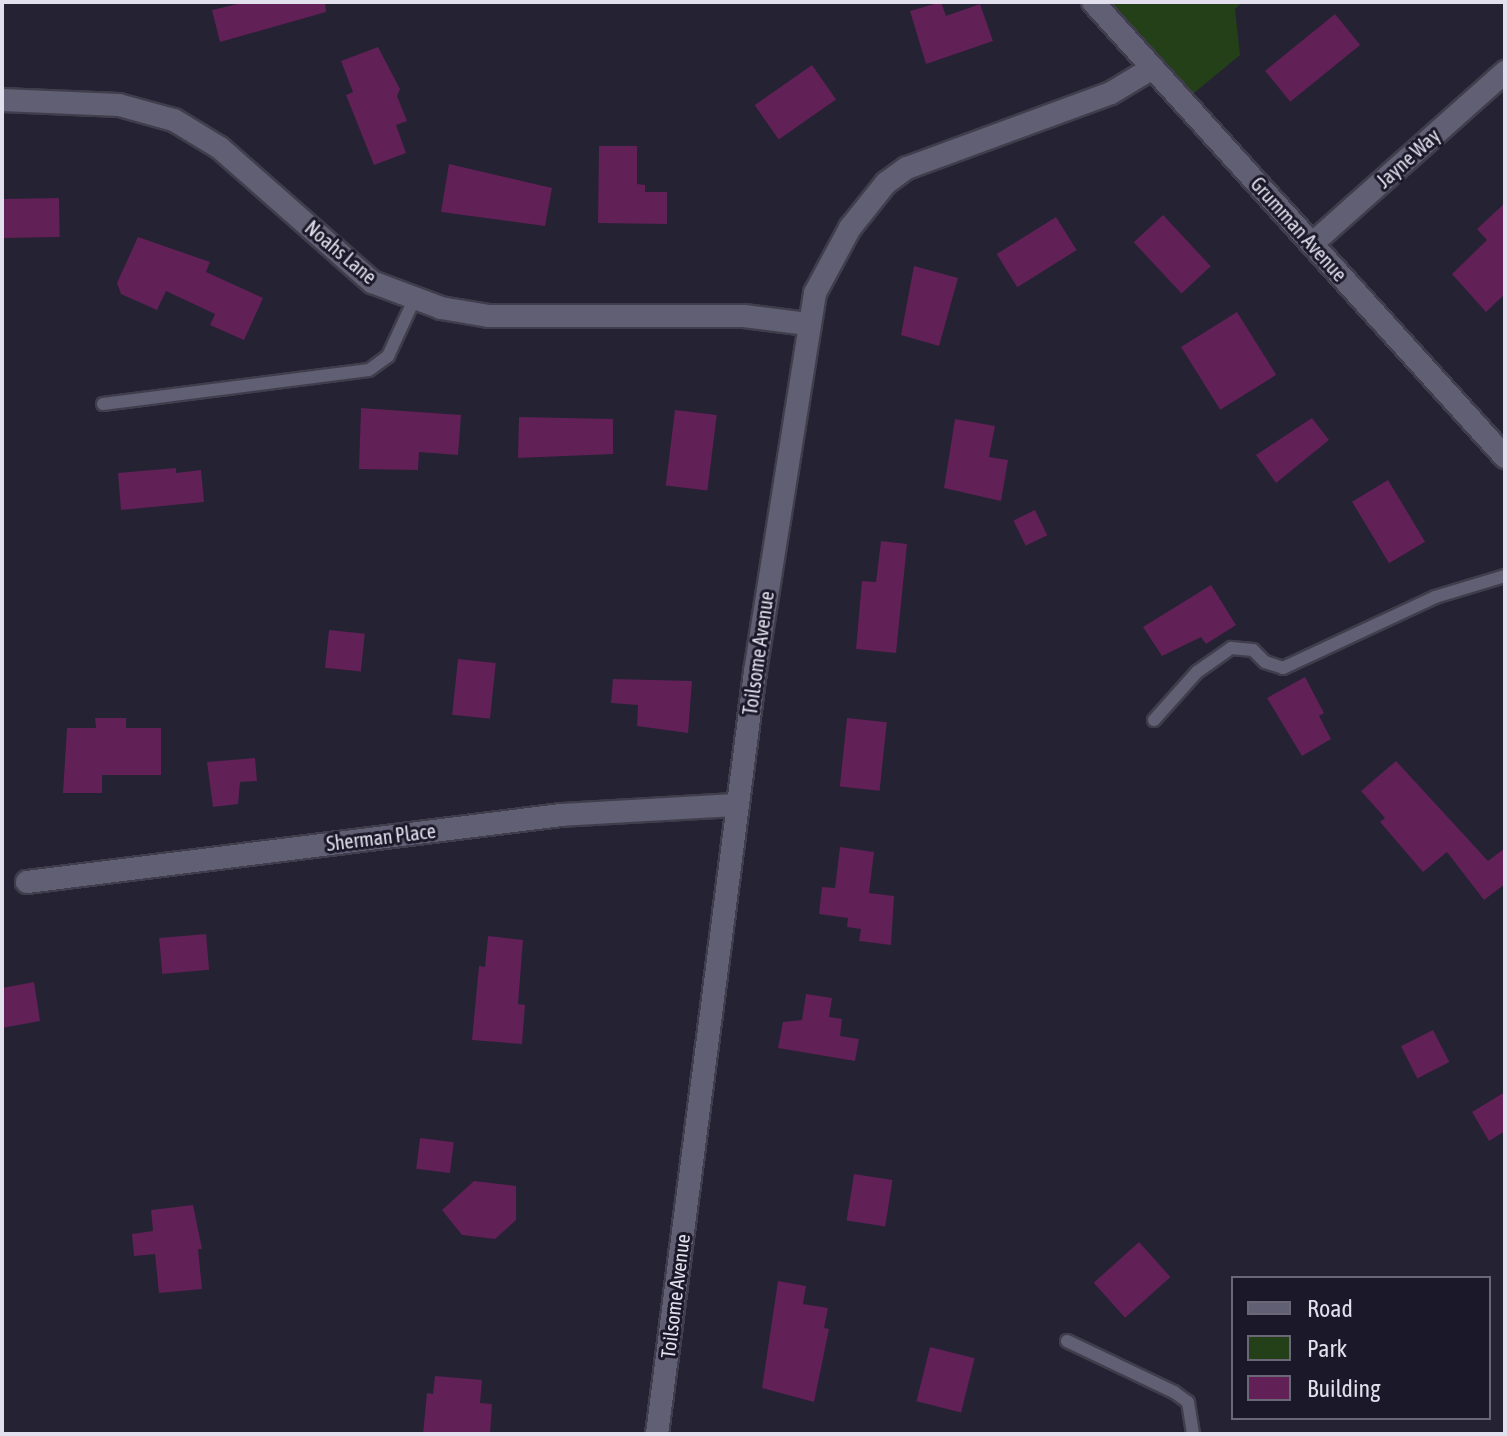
<!DOCTYPE html>
<html>
<head>
<meta charset="utf-8">
<style>
	body { margin:0 }
	#map { position:relative; width:1507px; height:1436px; overflow:hidden; background:#242233; font-family:"Asap Condensed",sans-serif }
	div>[style] { position:absolute }
	.green>* { inset:0; background:#244018 }
	.building>* { inset:0; background:#612056; transform-origin:0 0 }
	.roads { filter:drop-shadow(2px 0 #403e4c) drop-shadow(-2px 0 #403e4c) drop-shadow(0 2px #403e4c) drop-shadow(0 -2px #403e4c) }
	.service>* { height:12px; margin:-6px; padding:0 6px; transform-origin:6px; border-radius:6px; background:#615f73 }
	.minor>* { height:22px; margin:-11px; padding:0 11px; transform-origin:11px; border-radius:11px; background:#615f73 }
	.tertiary>* { height:22px; margin:-11px; padding:0 11px; transform-origin:11px; border-radius:11px; background:#615f73 }
	span { translate:-50% -50%; white-space:nowrap; text-align:center; line-height:1.15; -webkit-text-stroke:6px #1b1829; paint-order:stroke }
	.street-label { font-size:20px; color:#e1e0ec }
	.frame { position:absolute; inset:0; border:4px solid #e1e0ec; pointer-events:none }
	.legend { position:absolute; left:1231px; top:1276px; width:260px; height:144px; box-sizing:border-box; background:#1b1829; border:2px solid #6a6877; margin:0; padding:10px 14px; list-style:none; font-size:24px; color:#e1e0ec }
	.legend li { display:flex; align-items:center; gap:16px; height:40px }
	.legend b { width:40px; border:2px solid #6a6877 }
</style>
</head>
<body>
<div id="map">
	<div class="green">
		<div style="clip-path:polygon(1104px 2px,1243px 2px,1235px 9px,1240px 55px,1183px 102px)"></div>
	</div>
	<div class="building">
		<div style="clip-path:polygon(246px 2px,325px 2px,326px 12px,220px 42px,212px 10px)"></div>
		<div style="clip-path:polygon(941px 2px,946px 16px,980px 4px,993px 41px,926px 64px,910px 11px)"></div>
		<div style="left:1335px;top:14px;width:40px;height:90px;rotate:51deg"></div>
		<div style="clip-path:polygon(378px 47px,400px 89px,397px 96px,407px 121px,396px 125px,406px 153px,374px 165px,346px 95px,353px 92px,341px 61px)"></div>
		<div style="left:812px;top:65px;width:42px;height:70px;rotate:55deg"></div>
		<div style="clip-path:polygon(599px 146px,637px 146px,637px 184px,645px 185px,645px 192px,667px 192px,667px 224px,598px 223px)"></div>
		<div style="clip-path:polygon(449px 164px,552px 188px,545px 226px,441px 212px)"></div>
		<div style="left:59px;top:198px;width:39px;height:57px;rotate:89deg"></div>
		<div style="clip-path:polygon(1505px 203px,1505px 294px,1486px 312px,1452px 274px,1487px 240px,1477px 229px)"></div>
		<div style="left:1163px;top:215px;width:70px;height:40px;rotate:47deg"></div>
		<div style="left:1056px;top:217px;width:39px;height:70px;rotate:58deg"></div>
		<div style="clip-path:polygon(138px 237px,210px 262px,206px 272px,263px 298px,244px 340px,210px 325px,215px 314px,166px 291px,157px 310px,121px 294px,117px 283px)"></div>
		<div style="clip-path:polygon(914px 266px,958px 278px,939px 346px,901px 335px)"></div>
		<div style="left:1237px;top:312px;width:74px;height:66px;rotate:58deg"></div>
		<div style="clip-path:polygon(361px 408px,461px 415px,458px 455px,419px 452px,418px 470px,359px 469px)"></div>
		<div style="left:675px;top:410px;width:42px;height:76px;rotate:7deg"></div>
		<div style="clip-path:polygon(519px 417px,613px 419px,613px 454px,518px 458px)"></div>
		<div style="clip-path:polygon(1312px 418px,1329px 440px,1276px 483px,1256px 455px)"></div>
		<div style="clip-path:polygon(955px 419px,995px 426px,989px 457px,1008px 460px,1001px 501px,944px 488px)"></div>
		<div style="clip-path:polygon(176px 468px,176px 473px,201px 470px,204px 502px,121px 510px,118px 473px)"></div>
		<div style="left:1388px;top:480px;width:72px;height:42px;rotate:59deg"></div>
		<div style="left:1035px;top:510px;width:28px;height:24px;rotate:64deg"></div>
		<div style="clip-path:polygon(881px 541px,907px 544px,896px 653px,856px 649px,862px 581px,876px 582px)"></div>
		<div style="clip-path:polygon(1211px 585px,1236px 625px,1206px 644px,1201px 637px,1162px 656px,1143px 627px)"></div>
		<div style="left:329px;top:630px;width:36px;height:38px;rotate:6deg"></div>
		<div style="left:458px;top:659px;width:38px;height:56px;rotate:6deg"></div>
		<div style="clip-path:polygon(1305px 677px,1324px 713px,1319px 716px,1331px 739px,1302px 756px,1267px 698px)"></div>
		<div style="clip-path:polygon(613px 679px,692px 681px,688px 733px,637px 726px,638px 705px,611px 703px)"></div>
		<div style="clip-path:polygon(95px 718px,126px 718px,126px 728px,161px 728px,161px 775px,102px 775px,102px 793px,63px 793px,67px 728px,96px 728px)"></div>
		<div style="left:847px;top:718px;width:40px;height:69px;rotate:6deg"></div>
		<div style="clip-path:polygon(255px 758px,257px 781px,240px 782px,238px 804px,213px 807px,207px 762px)"></div>
		<div style="clip-path:polygon(1396px 761px,1488px 861px,1505px 848px,1505px 884px,1484px 900px,1447px 852px,1423px 872px,1380px 822px,1385px 818px,1361px 791px)"></div>
		<div style="clip-path:polygon(840px 847px,874px 852px,869px 893px,894px 896px,891px 945px,859px 941px,861px 929px,847px 927px,848px 918px,819px 914px,822px 887px,835px 888px)"></div>
		<div style="left:206px;top:934px;width:36px;height:47px;rotate:85deg"></div>
		<div style="clip-path:polygon(488px 936px,523px 940px,518px 1004px,525px 1005px,522px 1044px,472px 1040px,479px 966px,485px 967px)"></div>
		<div style="clip-path:polygon(34px 982px,40px 1021px,2px 1028px,2px 988px)"></div>
		<div style="clip-path:polygon(806px 994px,832px 998px,829px 1017px,842px 1019px,840px 1036px,859px 1039px,855px 1061px,778px 1048px,783px 1022px,802px 1020px)"></div>
		<div style="left:1433px;top:1030px;width:36px;height:36px;rotate:63deg"></div>
		<div style="clip-path:polygon(1505px 1092px,1505px 1131px,1489px 1141px,1472px 1112px)"></div>
		<div style="left:420px;top:1138px;width:34px;height:31px;rotate:7deg"></div>
		<div style="left:854px;top:1174px;width:39px;height:47px;rotate:9deg"></div>
		<div style="clip-path:polygon(474px 1181px,516px 1186px,516px 1220px,495px 1239px,462px 1235px,442px 1210px)"></div>
		<div style="clip-path:polygon(193px 1205px,202px 1249px,198px 1249px,202px 1289px,159px 1293px,155px 1254px,134px 1256px,132px 1234px,153px 1231px,151px 1210px)"></div>
		<div style="left:1139px;top:1242px;width:47px;height:61px;rotate:48deg"></div>
		<div style="clip-path:polygon(778px 1281px,806px 1286px,803px 1304px,828px 1308px,824px 1328px,829px 1329px,814px 1402px,762px 1388px)"></div>
		<div style="left:930px;top:1347px;width:46px;height:56px;rotate:14deg"></div>
		<div style="clip-path:polygon(435px 1376px,482px 1380px,480px 1403px,492px 1404px,490px 1434px,423px 1434px,427px 1393px,433px 1394px)"></div>
	</div>
	<div class="roads">
		<div class="service">
			<div style="left:103px;top:404px;width:268px;rotate:-7.3deg"></div>
			<div style="left:369px;top:370px;width:24px;rotate:-36deg"></div>
			<div style="left:388px;top:356px;width:62px;rotate:-65.1deg"></div>
			<div style="left:1154px;top:720px;width:64px;rotate:-48.1deg"></div>
			<div style="left:1197px;top:672px;width:42px;rotate:-35.2deg"></div>
			<div style="left:1231px;top:648px;width:22px;rotate:5deg"></div>
			<div style="left:1253px;top:650px;width:17px;rotate:45deg"></div>
			<div style="left:1265px;top:662px;width:19px;rotate:18deg"></div>
			<div style="left:1283px;top:668px;width:168px;rotate:-25deg"></div>
			<div style="left:1435px;top:597px;width:73px;rotate:-16.7deg"></div>
			<div style="left:1067px;top:1341px;width:119px;rotate:25.5deg"></div>
			<div style="left:1174px;top:1392px;width:17px;rotate:36deg"></div>
			<div style="left:1188px;top:1402px;width:32px;rotate:81deg"></div>
		</div>
		<div class="minor">
			<div style="left:2px;top:100px;width:117px;rotate:2.4deg"></div>
			<div style="left:119px;top:105px;width:57px;rotate:15.3deg"></div>
			<div style="left:174px;top:120px;width:54px;rotate:31.3deg"></div>
			<div style="left:220px;top:148px;width:203px;rotate:41.4deg"></div>
			<div style="left:372px;top:282px;width:74px;rotate:20.6deg"></div>
			<div style="left:441px;top:308px;width:49px;rotate:9.5deg"></div>
			<div style="left:489px;top:316px;width:255px"></div>
			<div style="left:744px;top:316px;width:64px;rotate:7.2deg"></div>
			<div style="left:1312px;top:244px;width:259px;rotate:-41.7deg"></div>
			<div style="left:27px;top:882px;width:538px;rotate:-7.15deg"></div>
			<div style="left:561px;top:815px;width:176px;rotate:-3.3deg"></div>
			<div style="left:657px;top:1434px;width:768px;rotate:-82.67deg"></div>
			<div style="left:755px;top:672px;width:384px;rotate:-81deg"></div>
			<div style="left:815px;top:293px;width:74px;rotate:-61.7deg"></div>
			<div style="left:850px;top:228px;width:58px;rotate:-51.3deg"></div>
			<div style="left:886px;top:183px;width:26px;rotate:-36deg"></div>
			<div style="left:907px;top:168px;width:217px;rotate:-20.2deg"></div>
			<div style="left:1111px;top:93px;width:47px;rotate:-31deg"></div>
		</div>
		<div class="tertiary">
			<div style="left:1093px;top:2px;width:614px;rotate:47.84deg"></div>
		</div>
	</div>
	<div class="street-label">
		<span style="left:1408px;top:158px;rotate:-42deg">Jayne Way</span>
		<span style="left:1299px;top:229px;rotate:48deg">Grumman Avenue</span>
		<span style="left:341px;top:252px;rotate:40deg">Noahs Lane</span>
		<span style="left:758px;top:653px;rotate:-82deg">Toilsome Avenue</span>
		<span style="left:381px;top:837px;rotate:-7deg">Sherman Place</span>
		<span style="left:675px;top:1296px;rotate:-83deg">Toilsome Avenue</span>
	</div>
	<div class="frame"></div>
	<ul class="legend">
	<li><b style="height:10px;background:#615f73"></b>Road</li>
	<li><b style="height:22px;background:#244018"></b>Park</li>
	<li><b style="height:22px;background:#612056"></b>Building</li>
	</ul>
</div>
</body>
</html>
